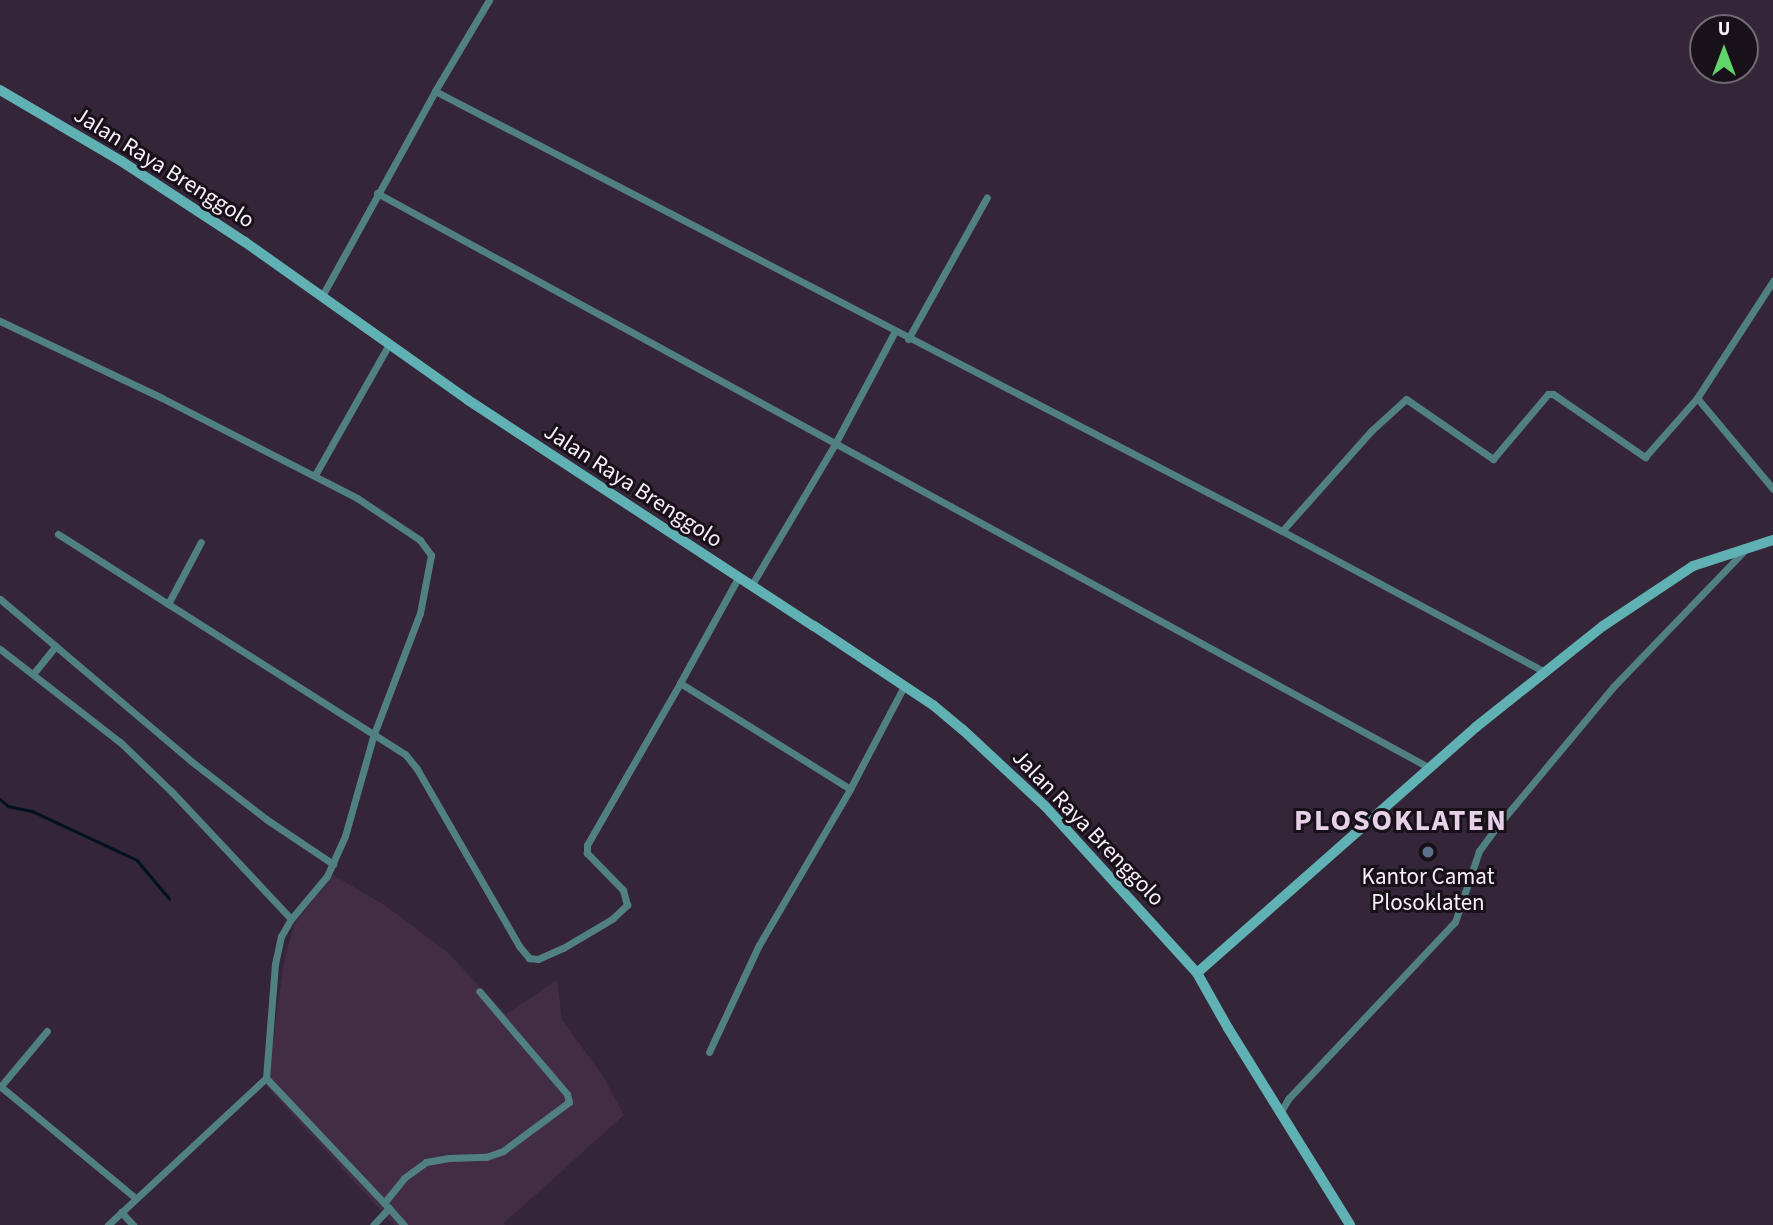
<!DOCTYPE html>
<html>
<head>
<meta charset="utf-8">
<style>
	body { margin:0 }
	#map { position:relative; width:1773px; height:1225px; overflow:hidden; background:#352538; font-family:"Source Sans 3",sans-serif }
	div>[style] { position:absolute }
	.built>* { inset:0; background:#422d45 }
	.stream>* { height:2.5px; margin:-1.25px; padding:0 1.25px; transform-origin:1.25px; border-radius:1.25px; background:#001222 }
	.street>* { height:7px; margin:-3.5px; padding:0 3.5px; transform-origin:3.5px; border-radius:3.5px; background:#508082 }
	.secondary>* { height:10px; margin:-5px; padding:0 5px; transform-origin:5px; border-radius:5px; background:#5fb1b4 }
	.dots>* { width:19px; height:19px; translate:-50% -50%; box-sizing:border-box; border:4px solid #181119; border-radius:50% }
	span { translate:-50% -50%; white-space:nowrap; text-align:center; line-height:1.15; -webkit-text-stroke:6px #181119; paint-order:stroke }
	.street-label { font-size:23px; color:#faeffc }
	.poi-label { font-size:23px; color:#faeffc }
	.district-label { font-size:30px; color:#e6d1e9; font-weight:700; letter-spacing:2px }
	.north { position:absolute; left:1689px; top:14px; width:70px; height:70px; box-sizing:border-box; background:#181119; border:2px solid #726a74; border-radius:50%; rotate:0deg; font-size:19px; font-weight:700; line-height:28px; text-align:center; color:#faeffc }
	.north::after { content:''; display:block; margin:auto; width:24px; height:32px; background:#60d56a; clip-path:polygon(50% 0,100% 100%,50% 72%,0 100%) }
</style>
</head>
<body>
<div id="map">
	<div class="built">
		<div style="clip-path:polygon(333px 875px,386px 906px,447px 952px,506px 1014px,557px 980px,562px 1020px,603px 1076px,624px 1115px,504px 1223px,505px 1225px,394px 1225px,267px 1087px,284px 960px,295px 923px)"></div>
	</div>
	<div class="stream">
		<div style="left:0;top:799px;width:11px;rotate:41deg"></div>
		<div style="left:8px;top:806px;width:25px;rotate:12deg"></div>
		<div style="left:32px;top:811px;width:116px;rotate:25deg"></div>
		<div style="left:137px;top:860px;width:50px;rotate:49.9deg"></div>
	</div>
	<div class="street">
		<div style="left:435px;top:91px;width:106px;rotate:-59.3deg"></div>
		<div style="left:377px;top:193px;width:1200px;rotate:28.64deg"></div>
		<div style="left:322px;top:296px;width:234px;rotate:-61.1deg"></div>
		<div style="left:435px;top:91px;width:954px;rotate:27.45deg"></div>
		<div style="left:1282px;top:531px;width:296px;rotate:28.2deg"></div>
		<div style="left:0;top:321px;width:179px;rotate:25.4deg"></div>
		<div style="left:162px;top:398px;width:219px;rotate:27.1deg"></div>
		<div style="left:357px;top:498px;width:76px;rotate:33.7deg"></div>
		<div style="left:420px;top:540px;width:19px;rotate:54deg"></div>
		<div style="left:431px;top:555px;width:59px;rotate:100.7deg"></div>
		<div style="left:420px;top:613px;width:133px;rotate:110.8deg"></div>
		<div style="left:373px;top:737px;width:103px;rotate:105.8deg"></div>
		<div style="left:345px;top:836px;width:44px;rotate:114.2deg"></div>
		<div style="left:327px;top:876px;width:56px;rotate:129.9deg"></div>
		<div style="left:291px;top:919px;width:20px;rotate:120deg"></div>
		<div style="left:281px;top:936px;width:29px;rotate:102deg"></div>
		<div style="left:275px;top:964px;width:114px;rotate:94.5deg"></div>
		<div style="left:266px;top:1078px;width:216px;rotate:137.1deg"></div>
		<div style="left:908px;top:339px;width:162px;rotate:-60.9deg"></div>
		<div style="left:1697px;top:398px;width:119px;rotate:50.1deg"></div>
		<div style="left:315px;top:475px;width:150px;rotate:-60.5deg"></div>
		<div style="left:1282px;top:531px;width:134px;rotate:-48.3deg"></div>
		<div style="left:1371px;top:431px;width:47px;rotate:-42.4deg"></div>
		<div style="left:1406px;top:399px;width:106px;rotate:34.6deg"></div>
		<div style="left:1493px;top:459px;width:85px;rotate:-49.8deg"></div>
		<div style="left:1548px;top:394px;width:5px"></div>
		<div style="left:1553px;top:394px;width:112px;rotate:34.4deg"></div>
		<div style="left:1645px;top:457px;width:79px;rotate:-48.6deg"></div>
		<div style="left:1697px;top:398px;width:140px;rotate:-57deg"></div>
		<div style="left:58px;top:534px;width:411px;rotate:32.4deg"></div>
		<div style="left:405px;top:754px;width:19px;rotate:51deg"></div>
		<div style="left:417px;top:769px;width:204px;rotate:60deg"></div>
		<div style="left:519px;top:946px;width:16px;rotate:50deg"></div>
		<div style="left:529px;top:958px;width:9px;rotate:6deg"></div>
		<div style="left:538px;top:959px;width:27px;rotate:-24deg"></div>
		<div style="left:563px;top:948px;width:57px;rotate:-30.6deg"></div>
		<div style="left:612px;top:919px;width:21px;rotate:-43deg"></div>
		<div style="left:627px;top:905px;width:16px;rotate:-105deg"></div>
		<div style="left:623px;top:890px;width:52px;rotate:-134.2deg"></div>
		<div style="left:587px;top:853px;width:8px;rotate:-90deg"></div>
		<div style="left:587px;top:845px;width:187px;rotate:-60.1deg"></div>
		<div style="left:738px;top:578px;width:120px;rotate:118.9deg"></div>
		<div style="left:680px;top:683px;width:200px;rotate:31.9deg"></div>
		<div style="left:751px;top:586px;width:167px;rotate:-59.4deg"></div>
		<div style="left:836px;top:442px;width:126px;rotate:-62deg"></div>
		<div style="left:0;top:599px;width:250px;rotate:40.3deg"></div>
		<div style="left:191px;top:761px;width:95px;rotate:37.7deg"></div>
		<div style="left:266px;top:819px;width:81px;rotate:33.9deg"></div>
		<div style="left:168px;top:604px;width:70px;rotate:-62deg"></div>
		<div style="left:0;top:649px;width:152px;rotate:37.8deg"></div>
		<div style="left:120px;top:742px;width:71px;rotate:43.9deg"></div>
		<div style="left:171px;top:791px;width:175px;rotate:46.8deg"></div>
		<div style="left:33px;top:674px;width:36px;rotate:-51deg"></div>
		<div style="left:709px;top:1052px;width:118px;rotate:-65deg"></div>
		<div style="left:759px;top:945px;width:181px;rotate:-59.7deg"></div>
		<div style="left:850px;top:789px;width:116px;rotate:-62.3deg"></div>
		<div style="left:266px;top:1078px;width:179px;rotate:46.6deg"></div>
		<div style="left:389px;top:1208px;width:23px;rotate:133deg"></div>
		<div style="left:0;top:1086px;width:174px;rotate:39.6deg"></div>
		<div style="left:0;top:1087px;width:73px;rotate:-50deg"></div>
		<div style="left:1280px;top:1113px;width:16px;rotate:-60deg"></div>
		<div style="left:1288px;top:1099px;width:243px;rotate:-46.7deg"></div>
		<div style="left:1455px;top:922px;width:75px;rotate:-71.3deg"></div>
		<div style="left:1479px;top:851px;width:26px;rotate:-54deg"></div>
		<div style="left:1494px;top:830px;width:186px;rotate:-50.2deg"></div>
		<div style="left:1613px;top:687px;width:189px;rotate:-46.1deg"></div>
		<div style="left:384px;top:1203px;width:32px;rotate:-51deg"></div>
		<div style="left:404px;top:1178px;width:27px;rotate:-36deg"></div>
		<div style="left:426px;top:1162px;width:23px;rotate:-10deg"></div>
		<div style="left:449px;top:1158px;width:37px;rotate:-2deg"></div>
		<div style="left:486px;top:1157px;width:18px;rotate:-19deg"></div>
		<div style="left:503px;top:1151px;width:82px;rotate:-36.6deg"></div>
		<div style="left:569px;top:1102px;width:8px;rotate:-104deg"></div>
		<div style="left:567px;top:1094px;width:135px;rotate:-130.5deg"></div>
		<div style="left:389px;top:1208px;width:23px;rotate:49deg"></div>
		<div style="left:121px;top:1212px;width:18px;rotate:47deg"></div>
	</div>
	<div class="secondary">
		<div style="left:0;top:90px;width:140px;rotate:30.4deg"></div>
		<div style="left:121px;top:161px;width:148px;rotate:33.2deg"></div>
		<div style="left:245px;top:242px;width:273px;rotate:35.3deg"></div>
		<div style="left:468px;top:400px;width:413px;rotate:33.2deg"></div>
		<div style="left:814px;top:626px;width:143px;rotate:33.6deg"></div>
		<div style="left:933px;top:705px;width:38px;rotate:40deg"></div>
		<div style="left:962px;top:729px;width:113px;rotate:42.9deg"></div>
		<div style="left:1045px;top:806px;width:226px;rotate:47.7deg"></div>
		<div style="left:1197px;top:973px;width:63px;rotate:60.6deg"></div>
		<div style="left:1228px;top:1028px;width:232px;rotate:58.2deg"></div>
		<div style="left:1197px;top:973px;width:372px;rotate:-41.4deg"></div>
		<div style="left:1476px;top:727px;width:162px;rotate:-38.5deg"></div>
		<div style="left:1603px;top:626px;width:108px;rotate:-33.7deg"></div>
		<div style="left:1693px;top:566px;width:84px;rotate:-18deg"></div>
	</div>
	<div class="dots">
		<div style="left:1428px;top:852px;background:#5c6f8a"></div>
	</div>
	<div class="street-label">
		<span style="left:164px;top:168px;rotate:32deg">Jalan Raya Brenggolo</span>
		<span style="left:633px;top:486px;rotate:33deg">Jalan Raya Brenggolo</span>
		<span style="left:1088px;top:828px;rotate:46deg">Jalan Raya Brenggolo</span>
	</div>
	<div class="poi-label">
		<span style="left:1428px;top:890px">Kantor Camat<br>Plosoklaten</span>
	</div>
	<div class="district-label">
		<span style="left:1401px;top:821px">PLOSOKLATEN</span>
	</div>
	<div class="north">U</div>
</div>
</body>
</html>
